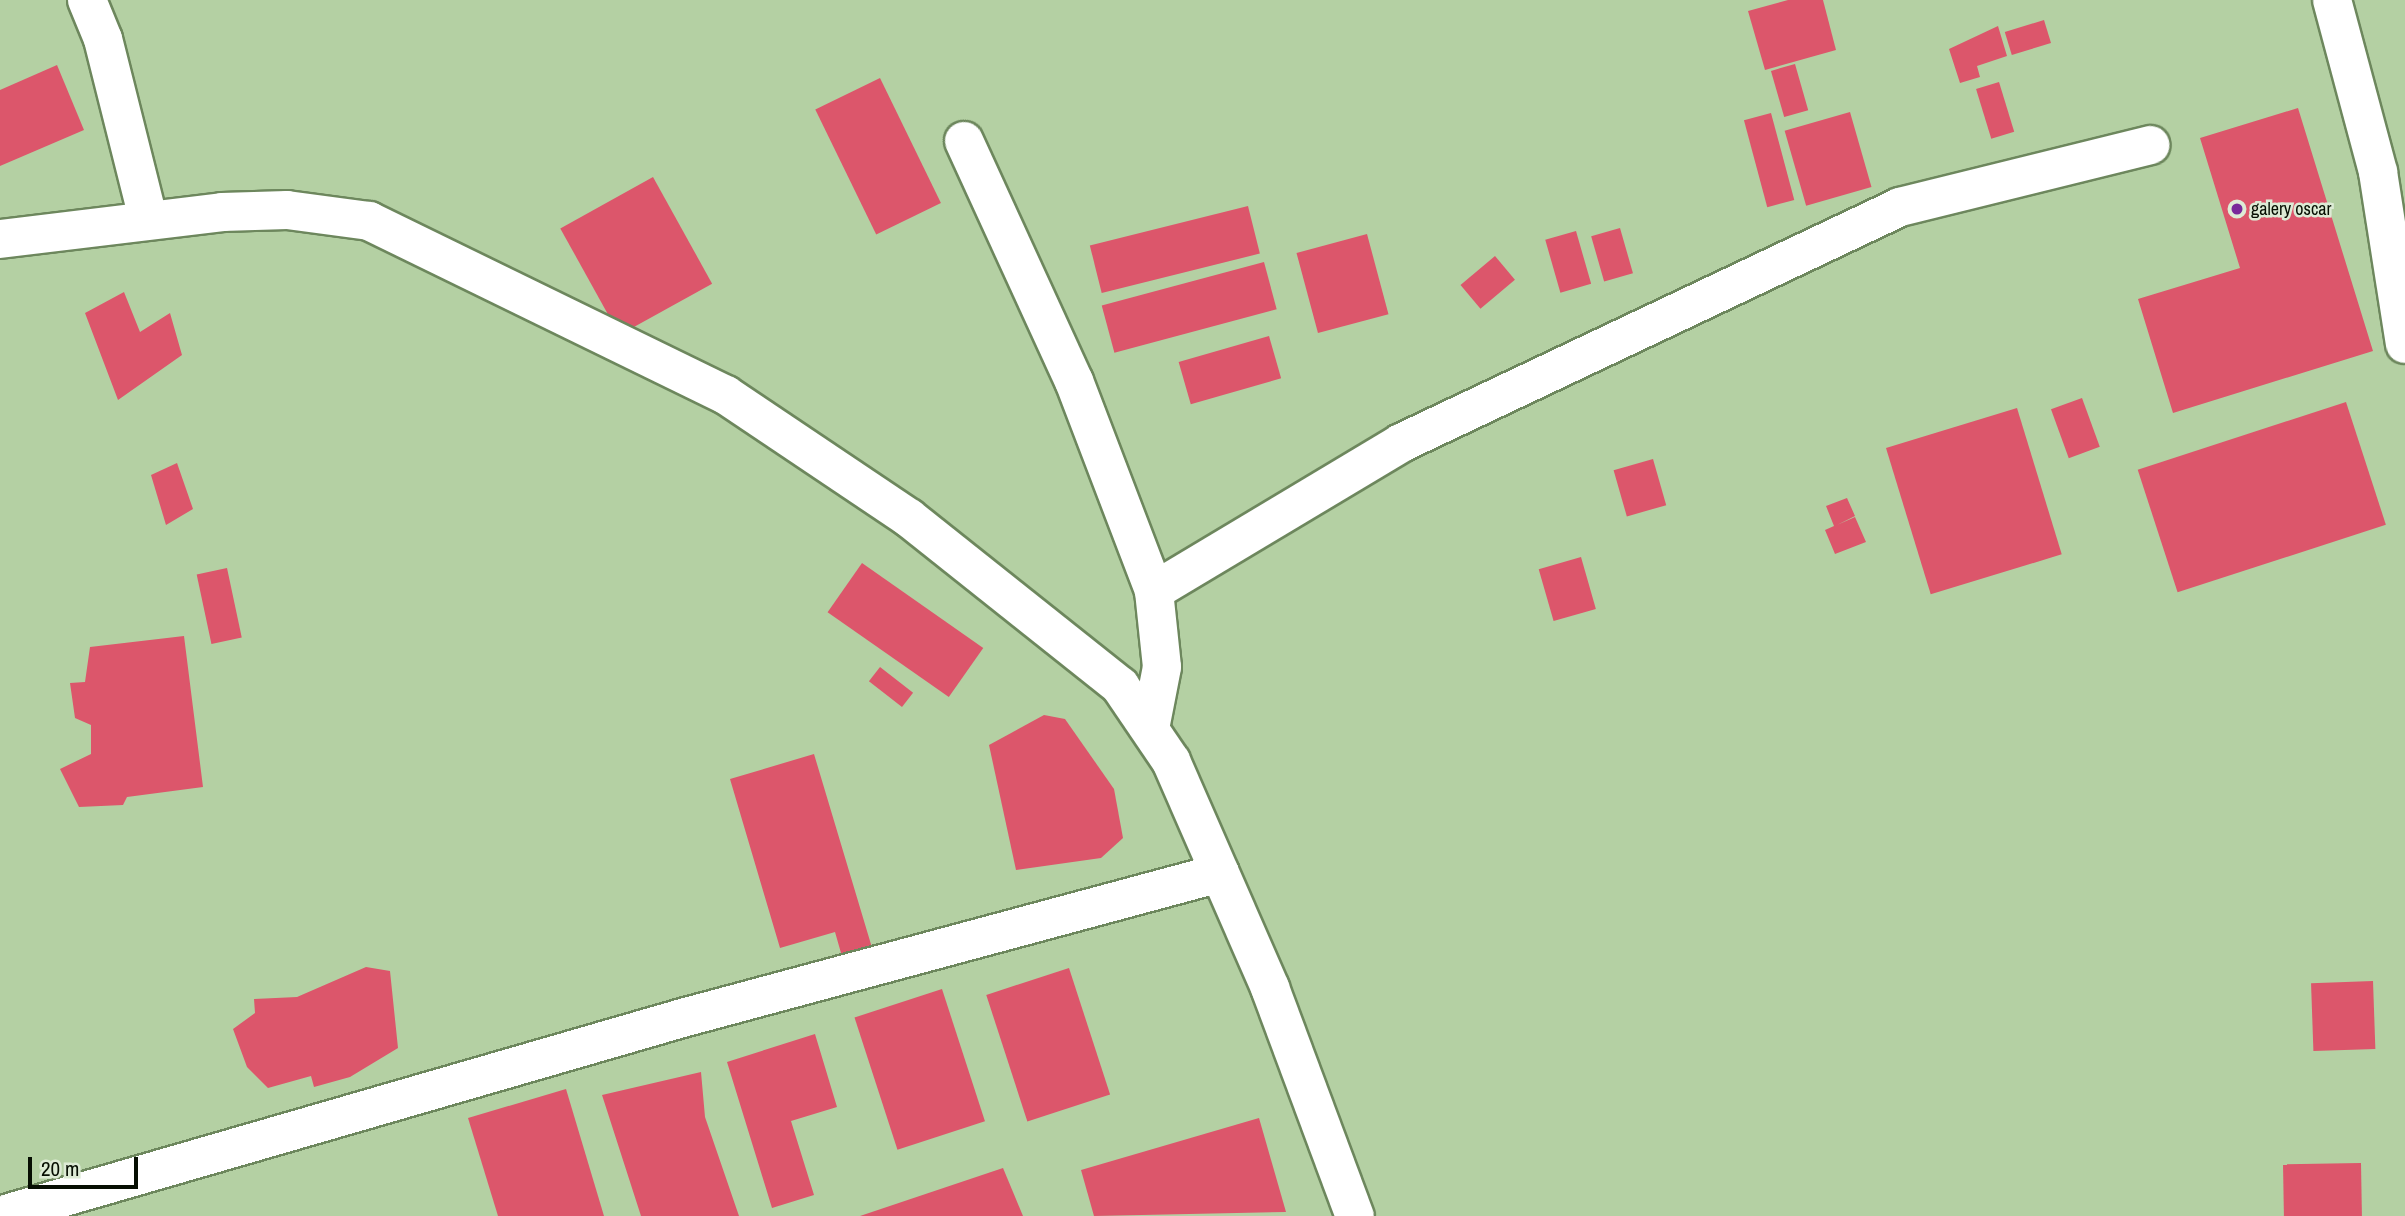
<!DOCTYPE html>
<html>
<head>
<meta charset="utf-8">
<style>
	body { margin:0 }
	#map { position:relative; width:2405px; height:1216px; overflow:hidden; background:#b4d0a3; font-family:"Archivo Narrow",sans-serif }
	div>[style] { position:absolute }
	.building>* { inset:0; background:#dc566b; transform-origin:0 0 }
	.roads { filter:drop-shadow(2px 0 #6d875d) drop-shadow(-2px 0 #6d875d) drop-shadow(0 2px #6d875d) drop-shadow(0 -2px #6d875d) }
	.minor>* { height:38px; margin:-19px; padding:0 19px; transform-origin:19px; border-radius:19px; background:#fff }
	.highway>* { height:38px; margin:-19px; padding:0 19px; transform-origin:19px; border-radius:19px; background:#fff }
	.dots>* { width:19px; height:19px; translate:-50% -50%; box-sizing:border-box; border:4px solid #ddebd5; border-radius:50% }
	span { translate:-50% -50%; white-space:nowrap; text-align:center; line-height:1.15; -webkit-text-stroke:5px #ddebd5; paint-order:stroke }
	.poi-label { font-size:18px; color:#060e02 }
	.left { translate:0 -50%; text-align:left }
	.scale { position:absolute; left:28px; top:1157px; width:110px; height:32px; box-sizing:border-box; border:4px solid #060e02; border-top:0; padding-left:9px; font-size:21px; line-height:24px; white-space:nowrap; color:#060e02; -webkit-text-stroke:5px #ddebd5; paint-order:stroke }
</style>
</head>
<body>
<div id="map">
	<div class="building">
		<div style="clip-path:polygon(1788px 0,1823px 0,1836px 50px,1765px 70px,1748px 11px)"></div>
		<div style="left:2044px;top:20px;width:24px;height:41px;rotate:73deg"></div>
		<div style="clip-path:polygon(1998px 26px,2007px 56px,1977px 66px,1980px 77px,1960px 83px,1949px 49px)"></div>
		<div style="left:1795px;top:64px;width:48px;height:25px;rotate:74deg"></div>
		<div style="clip-path:polygon(57px 65px,84px 130px,0 166px,0 90px)"></div>
		<div style="left:880px;top:78px;width:139px;height:72px;rotate:64deg"></div>
		<div style="left:1999px;top:82px;width:52px;height:24px;rotate:73deg"></div>
		<div style="clip-path:polygon(2298px 108px,2373px 351px,2173px 413px,2138px 299px,2240px 268px,2200px 138px)"></div>
		<div style="left:1850px;top:112px;width:78px;height:68px;rotate:74deg"></div>
		<div style="left:1771px;top:113px;width:90px;height:28px;rotate:75deg"></div>
		<div style="left:653px;top:177px;width:122px;height:106px;rotate:61deg"></div>
		<div style="left:1248px;top:206px;width:49px;height:163px;rotate:76deg"></div>
		<div style="left:1620px;top:228px;width:47px;height:30px;rotate:74deg"></div>
		<div style="left:1576px;top:231px;width:55px;height:32px;rotate:74deg"></div>
		<div style="left:1367px;top:234px;width:83px;height:73px;rotate:75deg"></div>
		<div style="left:1495px;top:256px;width:31px;height:45px;rotate:50deg"></div>
		<div style="left:1264px;top:262px;width:49px;height:168px;rotate:75deg"></div>
		<div style="clip-path:polygon(124px 292px,140px 332px,170px 313px,182px 355px,118px 400px,85px 313px)"></div>
		<div style="left:1269px;top:336px;width:44px;height:94px;rotate:74deg"></div>
		<div style="left:2082px;top:398px;width:52px;height:33px;rotate:70deg"></div>
		<div style="left:2346px;top:402px;width:129px;height:219px;rotate:72deg"></div>
		<div style="left:2017px;top:408px;width:153px;height:137px;rotate:73deg"></div>
		<div style="left:1653px;top:459px;width:48px;height:41px;rotate:74deg"></div>
		<div style="clip-path:polygon(177px 463px,193px 509px,166px 525px,151px 475px)"></div>
		<div style="clip-path:polygon(1847px 498px,1855px 516px,1837px 525px,1855px 517px,1866px 542px,1835px 554px,1825px 530px,1834px 526px,1826px 506px)"></div>
		<div style="left:1581px;top:557px;width:54px;height:44px;rotate:74deg"></div>
		<div style="left:862px;top:563px;width:148px;height:60px;rotate:35deg"></div>
		<div style="left:227px;top:568px;width:71px;height:31px;rotate:78deg"></div>
		<div style="clip-path:polygon(184px 636px,203px 787px,127px 797px,123px 805px,79px 807px,60px 769px,91px 754px,91px 725px,75px 718px,70px 683px,85px 682px,90px 647px)"></div>
		<div style="left:880px;top:667px;width:42px;height:18px;rotate:38deg"></div>
		<div style="clip-path:polygon(1044px 715px,1065px 719px,1114px 789px,1123px 838px,1101px 858px,1016px 870px,989px 745px)"></div>
		<div style="clip-path:polygon(814px 754px,873px 951px,843px 960px,835px 932px,780px 948px,730px 779px)"></div>
		<div style="clip-path:polygon(366px 967px,390px 971px,398px 1048px,350px 1077px,314px 1087px,311px 1076px,268px 1088px,247px 1067px,233px 1029px,255px 1013px,254px 999px,297px 997px)"></div>
		<div style="left:1069px;top:968px;width:133px;height:87px;rotate:72deg"></div>
		<div style="left:2373px;top:981px;width:68px;height:62px;rotate:88deg"></div>
		<div style="left:942px;top:989px;width:139px;height:92px;rotate:72deg"></div>
		<div style="clip-path:polygon(815px 1034px,837px 1107px,791px 1121px,814px 1195px,772px 1208px,727px 1062px)"></div>
		<div style="clip-path:polygon(701px 1072px,705px 1117px,739px 1216px,641px 1216px,602px 1095px)"></div>
		<div style="clip-path:polygon(566px 1089px,604px 1216px,498px 1216px,468px 1118px)"></div>
		<div style="clip-path:polygon(1259px 1118px,1286px 1212px,1094px 1216px,1081px 1170px)"></div>
		<div style="left:2361px;top:1163px;width:53px;height:78px;rotate:89deg"></div>
		<div style="clip-path:polygon(1003px 1168px,1023px 1216px,860px 1216px)"></div>
	</div>
	<div class="roads">
		<div class="minor">
			<div style="left:87px;top:0;width:42px;rotate:67.7deg"></div>
			<div style="left:103px;top:39px;width:185px;rotate:75.9deg"></div>
			<div style="left:964px;top:141px;width:264px;rotate:65.4deg"></div>
			<div style="left:1074px;top:381px;width:225px;rotate:69.1deg"></div>
			<div style="left:1154px;top:591px;width:76px;rotate:84deg"></div>
			<div style="left:1162px;top:667px;width:63px;rotate:101deg"></div>
			<div style="left:0;top:239px;width:224px;rotate:-6.9deg"></div>
			<div style="left:222px;top:212px;width:65px;rotate:-1.8deg"></div>
			<div style="left:287px;top:210px;width:83px;rotate:7.6deg"></div>
			<div style="left:369px;top:221px;width:397px;rotate:26deg"></div>
			<div style="left:726px;top:395px;width:220px;rotate:33.9deg"></div>
			<div style="left:909px;top:518px;width:270px;rotate:38.5deg"></div>
			<div style="left:1120px;top:686px;width:91px;rotate:55.8deg"></div>
			<div style="left:1171px;top:761px;width:248px;rotate:66.4deg"></div>
			<div style="left:1270px;top:988px;width:243px;rotate:69.6deg"></div>
			<div style="left:1154px;top:591px;width:288px;rotate:-30.9deg"></div>
			<div style="left:1401px;top:443px;width:552px;rotate:-25.31deg"></div>
			<div style="left:1900px;top:207px;width:258px;rotate:-13.9deg"></div>
			<div style="left:9px;top:1213px;width:705px;rotate:-16.15deg"></div>
			<div style="left:686px;top:1017px;width:553px;rotate:-15.09deg"></div>
		</div>
		<div class="highway">
			<div style="left:2332px;top:0;width:178px;rotate:75deg"></div>
			<div style="left:2378px;top:172px;width:174px;rotate:81.1deg"></div>
		</div>
	</div>
	<div class="dots">
		<div style="left:2237px;top:209px;background:#79299a"></div>
	</div>
	<div class="poi-label">
		<span class="left" style="left:2251px;top:209px">galery oscar</span>
	</div>
	<div class="scale">20 m</div>
</div>
</body>
</html>
